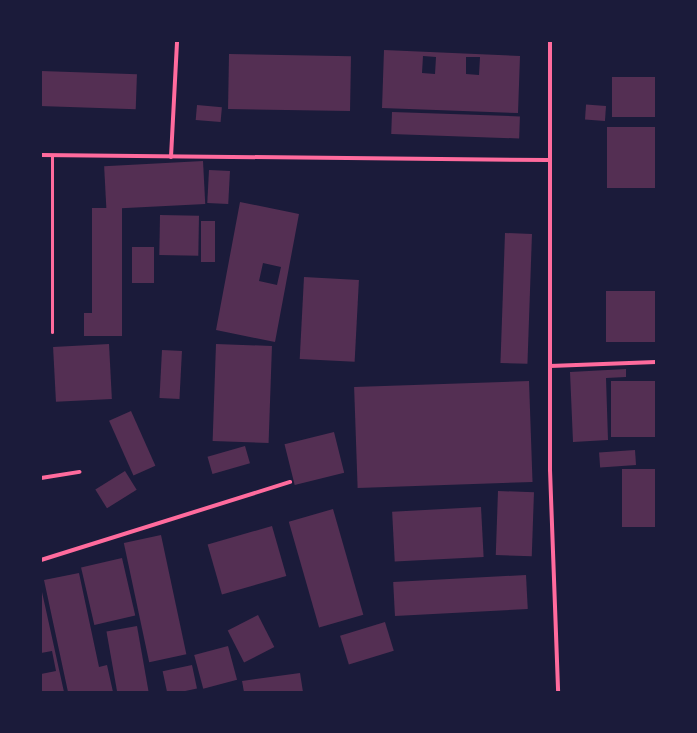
<!DOCTYPE html>
<html>
<head>
<meta charset="utf-8">
<style>
	body { margin:0 }
	#map { position:relative; width:697px; height:733px; overflow:hidden; background:#1b1b3a; font-family:Karla,sans-serif }
	div>[style] { position:absolute }
	.building>* { inset:0; background:#542f53; transform-origin:0 0 }
	.service>* { height:3px; margin:-1.5px; padding:0 1.5px; transform-origin:1.5px; border-radius:1.5px; background:#ff6b9d }
	.minor>* { height:4px; margin:-2px; padding:0 2px; transform-origin:2px; border-radius:2px; background:#ff6b9d }
	span { translate:-50% -50%; white-space:nowrap; text-align:center; line-height:1.15; -webkit-text-stroke:3px #1b1b3a; paint-order:stroke }
	.frame { position:absolute; inset:0; border:42px solid #1b1b3a; pointer-events:none }
</style>
</head>
<body>
<div id="map">
	<div class="building">
		<div style="clip-path:polygon(evenodd,384px 50px,520px 56px,518px 113px,382px 108px,384px 50px,423px 56px,436px 57px,435px 74px,422px 73px,423px 56px,384px 50px,466px 57px,480px 57px,479px 75px,466px 74px,466px 57px)"></div>
		<div style="left:229px;top:54px;width:122px;height:55px;rotate:1deg"></div>
		<div style="left:41px;top:71px;width:96px;height:35px;rotate:2deg"></div>
		<div style="left:612px;top:77px;width:44px;height:40px"></div>
		<div style="left:197px;top:105px;width:25px;height:15px;rotate:5deg"></div>
		<div style="left:606px;top:106px;width:15px;height:20px;rotate:94deg"></div>
		<div style="left:392px;top:112px;width:128px;height:22px;rotate:2deg"></div>
		<div style="left:656px;top:127px;width:61px;height:49px;rotate:90deg"></div>
		<div style="left:203px;top:161px;width:43px;height:99px;rotate:87deg"></div>
		<div style="left:209px;top:170px;width:21px;height:33px;rotate:3deg"></div>
		<div style="clip-path:polygon(evenodd,240px 202px,299px 214px,275px 342px,216px 330px,240px 202px,263px 263px,281px 267px,277px 285px,259px 281px,263px 263px)"></div>
		<div style="clip-path:polygon(92px 208px,122px 208px,122px 336px,84px 336px,84px 313px,92px 313px)"></div>
		<div style="left:160px;top:215px;width:39px;height:40px;rotate:1deg"></div>
		<div style="left:201px;top:221px;width:14px;height:41px"></div>
		<div style="left:505px;top:233px;width:27px;height:130px;rotate:2deg"></div>
		<div style="left:132px;top:247px;width:22px;height:36px"></div>
		<div style="left:304px;top:277px;width:55px;height:82px;rotate:3deg"></div>
		<div style="left:656px;top:291px;width:51px;height:50px;rotate:90deg"></div>
		<div style="left:109px;top:344px;width:55px;height:56px;rotate:87deg"></div>
		<div style="left:216px;top:344px;width:56px;height:97px;rotate:2deg"></div>
		<div style="left:162px;top:350px;width:20px;height:48px;rotate:3deg"></div>
		<div style="clip-path:polygon(626px 369px,626px 377px,606px 378px,608px 440px,573px 442px,570px 372px)"></div>
		<div style="left:529px;top:381px;width:101px;height:175px;rotate:88deg"></div>
		<div style="left:656px;top:381px;width:56px;height:45px;rotate:90deg"></div>
		<div style="left:131px;top:411px;width:60px;height:24px;rotate:66deg"></div>
		<div style="left:334px;top:432px;width:42px;height:51px;rotate:76deg"></div>
		<div style="left:245px;top:446px;width:18px;height:39px;rotate:74deg"></div>
		<div style="left:635px;top:450px;width:15px;height:36px;rotate:86deg"></div>
		<div style="left:656px;top:469px;width:58px;height:34px;rotate:90deg"></div>
		<div style="left:125px;top:471px;width:22px;height:35px;rotate:58deg"></div>
		<div style="left:498px;top:491px;width:36px;height:64px;rotate:2deg"></div>
		<div style="left:481px;top:507px;width:50px;height:89px;rotate:87deg"></div>
		<div style="left:333px;top:509px;width:110px;height:46px;rotate:74deg"></div>
		<div style="left:272px;top:526px;width:52px;height:67px;rotate:74deg"></div>
		<div style="left:161px;top:535px;width:122px;height:38px;rotate:78deg"></div>
		<div style="left:122px;top:558px;width:59px;height:42px;rotate:77deg"></div>
		<div style="clip-path:polygon(79px 573px,99px 667px,107px 665px,113px 692px,68px 692px,44px 580px)"></div>
		<div style="left:526px;top:575px;width:34px;height:133px;rotate:87deg"></div>
		<div style="clip-path:polygon(42px 592px,64px 692px,41px 692px,41px 674px,56px 671px,52px 651px,41px 653px)"></div>
		<div style="left:258px;top:615px;width:36px;height:34px;rotate:63deg"></div>
		<div style="left:385px;top:622px;width:30px;height:47px;rotate:73deg"></div>
		<div style="left:137px;top:626px;width:67px;height:31px;rotate:80deg"></div>
		<div style="left:228px;top:646px;width:35px;height:35px;rotate:75deg"></div>
		<div style="left:192px;top:665px;width:24px;height:30px;rotate:78deg"></div>
		<div style="clip-path:polygon(300px 673px,303px 692px,244px 692px,242px 681px)"></div>
	</div>
	<div class="service">
		<div style="left:52px;top:155px;width:177px;rotate:90deg"></div>
	</div>
	<div class="minor">
		<div style="left:550px;top:41px;width:429px;rotate:90deg"></div>
		<div style="left:550px;top:470px;width:222px;rotate:87.9deg"></div>
		<div style="left:41px;top:155px;width:507px;rotate:0.57deg"></div>
		<div style="left:171px;top:157px;width:116px;rotate:-87deg"></div>
		<div style="left:550px;top:366px;width:106px;rotate:-2.2deg"></div>
		<div style="left:41px;top:478px;width:39px;rotate:-9deg"></div>
		<div style="left:41px;top:560px;width:261px;rotate:-17.4deg"></div>
	</div>
	<div class="frame"></div>
</div>
</body>
</html>
